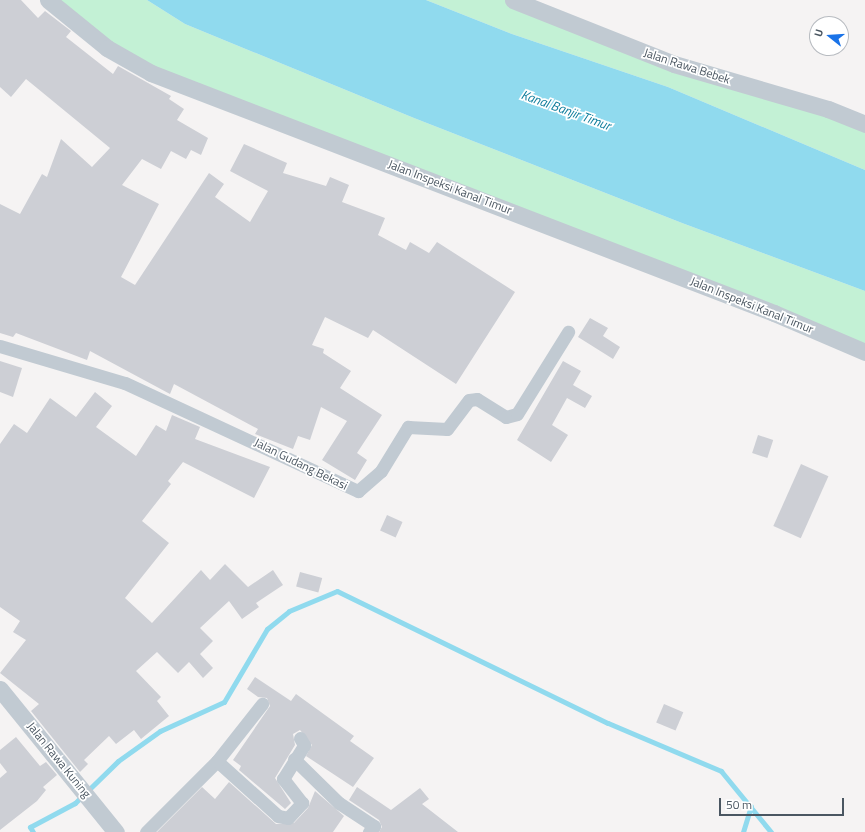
<!DOCTYPE html>
<html>
<head>
<meta charset="utf-8">
<style>
	body { margin:0 }
	#map { position:relative; width:865px; height:832px; overflow:hidden; background:#f5f3f3; font-family:"Titillium Web",sans-serif }
	div>[style] { position:absolute }
	.green>* { inset:0; background:#c3f1d5 }
	.water>* { inset:0; background:#90daee }
	.stream>* { height:5px; margin:-2.5px; padding:0 2.5px; transform-origin:2.5px; border-radius:2.5px; background:#90daee }
	.building>* { inset:0; background:#cdcfd5; transform-origin:0 0 }
	.minor>* { height:13px; margin:-6.5px; padding:0 6.5px; transform-origin:6.5px; border-radius:6.5px; background:#c1cad2 }
	.tertiary>* { height:17px; margin:-8.5px; padding:0 8.5px; transform-origin:8.5px; border-radius:8.5px; background:#c1cad2 }
	span { translate:-50% -50%; white-space:nowrap; text-align:center; line-height:1.15; -webkit-text-stroke:3.5px #fff; paint-order:stroke }
	.street-label { font-size:12px; color:#4a5661 }
	.water-label { font-size:13px; color:#0c7c9b; font-style:italic }
	.north { position:absolute; left:809px; top:16px; width:40px; height:40px; box-sizing:border-box; background:#fff; border:1px solid #b7bbc0; border-radius:50%; rotate:287deg; font-size:11px; font-weight:700; line-height:16px; text-align:center; color:#4a5661 }
	.north::after { content:''; display:block; margin:auto; width:14px; height:18px; background:#1a73e8; clip-path:polygon(50% 0,100% 100%,50% 72%,0 100%) }
	.scale { position:absolute; left:719px; top:798px; width:125px; height:18px; box-sizing:border-box; border:2px solid #4a5661; border-top:0; padding-left:5px; font-size:12px; line-height:14px; white-space:nowrap; color:#4a5661; -webkit-text-stroke:3px #fff; paint-order:stroke }
</style>
</head>
<body>
<div id="map">
	<div class="green">
		<div style="clip-path:polygon(48px 0,147px 0,185px 24px,414px 118px,682px 223px,865px 291px,865px 349px,151px 73px)"></div>
		<div style="clip-path:polygon(426px 0,513px 0,865px 124px,865px 170px,668px 87px,512px 34px)"></div>
	</div>
	<div class="water">
		<div style="clip-path:polygon(147px 0,426px 0,512px 34px,668px 87px,865px 170px,865px 291px,682px 223px,414px 118px,185px 24px)"></div>
	</div>
	<div class="stream">
		<div style="left:33px;top:832px;width:6px;rotate:-121deg"></div>
		<div style="left:30px;top:827px;width:51px;rotate:-28.1deg"></div>
		<div style="left:75px;top:803px;width:60px;rotate:-44.3deg"></div>
		<div style="left:118px;top:761px;width:52px;rotate:-35.5deg"></div>
		<div style="left:160px;top:731px;width:70px;rotate:-24.4deg"></div>
		<div style="left:224px;top:702px;width:85px;rotate:-59.5deg"></div>
		<div style="left:267px;top:629px;width:28px;rotate:-39deg"></div>
		<div style="left:289px;top:611px;width:52px;rotate:-22.6deg"></div>
		<div style="left:337px;top:591px;width:301px;rotate:26deg"></div>
		<div style="left:608px;top:723px;width:123px;rotate:23deg"></div>
		<div style="left:721px;top:771px;width:79px;rotate:50.7deg"></div>
		<div style="left:743px;top:832px;width:27px;rotate:-73deg"></div>
	</div>
	<div class="building">
		<div style="clip-path:polygon(0 0,21px 0,38px 18px,45px 11px,71px 31px,66px 37px,113px 74px,118px 66px,171px 96px,169px 99px,184px 109px,177px 120px,208px 138px,201px 155px,191px 150px,186px 159px,171px 151px,161px 169px,142px 159px,122px 185px,159px 204px,121px 277px,135px 285px,209px 173px,224px 184px,215px 197px,250px 222px,268px 191px,230px 171px,244px 144px,287px 163px,283px 173px,326px 186px,330px 177px,349px 185px,342px 202px,385px 218px,378px 235px,406px 250px,410px 242px,429px 253px,437px 242px,515px 292px,456px 384px,373px 330px,368px 338px,325px 317px,312px 345px,324px 349px,323px 353px,351px 371px,340px 388px,382px 415px,357px 453px,367px 460px,355px 480px,322px 460px,347px 421px,321px 407px,310px 440px,298px 436px,293px 449px,255px 434px,258px 429px,174px 384px,170px 394px,90px 351px,87px 360px,16px 333px,13px 337px,0 333px,0 204px,20px 214px,42px 174px,47px 177px,61px 139px,92px 167px,110px 148px,26px 79px,11px 97px,0 87px)"></div>
		<div style="clip-path:polygon(590px 318px,608px 328px,603px 336px,620px 347px,613px 359px,578px 337px)"></div>
		<div style="clip-path:polygon(0 361px,22px 368px,13px 397px,0 392px)"></div>
		<div style="clip-path:polygon(563px 361px,581px 371px,573px 385px,592px 396px,585px 408px,567px 398px,552px 425px,568px 435px,551px 462px,517px 440px)"></div>
		<div style="clip-path:polygon(95px 392px,112px 406px,96px 427px,136px 456px,156px 425px,166px 431px,172px 415px,200px 427px,195px 439px,270px 467px,254px 498px,183px 462px,168px 481px,171px 484px,142px 521px,169px 543px,125px 598px,152px 623px,201px 570px,210px 580px,225px 564px,248px 587px,273px 570px,283px 585px,256px 603px,259px 607px,242px 619px,229px 601px,200px 628px,213px 641px,200px 654px,213px 668px,203px 678px,189px 662px,178px 673px,157px 652px,136px 671px,161px 697px,157px 701px,169px 716px,141px 739px,134px 730px,116px 744px,109px 736px,84px 760px,88px 764px,80px 772px,31px 711px,39px 704px,0 673px,26px 640px,13px 632px,20px 621px,0 607px,0 444px,14px 424px,27px 433px,50px 398px,76px 417px)"></div>
		<div style="left:758px;top:435px;width:16px;height:19px;rotate:18deg"></div>
		<div style="left:801px;top:464px;width:30px;height:68px;rotate:24deg"></div>
		<div style="left:387px;top:515px;width:17px;height:17px;rotate:24deg"></div>
		<div style="left:300px;top:572px;width:23px;height:15px;rotate:15deg"></div>
		<div style="clip-path:polygon(255px 677px,291px 701px,296px 694px,354px 736px,350px 741px,374px 758px,353px 787px,306px 756px,312px 745px,300px 730px,293px 734px,295px 745px,275px 778px,291px 803px,285px 809px,239px 770px,241px 766px,233px 760px,270px 706px,267px 698px,258px 697px,247px 689px)"></div>
		<div style="left:664px;top:704px;width:21px;height:20px;rotate:23deg"></div>
		<div style="clip-path:polygon(16px 737px,40px 766px,46px 762px,57px 775px,43px 787px,46px 790px,37px 801px,0 830px,0 778px,7px 772px,0 763px,0 750px)"></div>
		<div style="clip-path:polygon(229px 782px,276px 824px,294px 823px,308px 808px,315px 791px,344px 816px,333px 832px,157px 832px,202px 787px,215px 799px)"></div>
		<div style="clip-path:polygon(357px 787px,391px 810px,420px 788px,429px 799px,422px 804px,458px 832px,379px 832px,382px 827px,379px 820px,349px 800px)"></div>
	</div>
	<div class="minor">
		<div style="left:0;top:346px;width:130px;rotate:16.5deg"></div>
		<div style="left:125px;top:383px;width:257px;rotate:24.9deg"></div>
		<div style="left:358px;top:491px;width:30px;rotate:-41deg"></div>
		<div style="left:381px;top:471px;width:52px;rotate:-58.5deg"></div>
		<div style="left:408px;top:427px;width:39px;rotate:3deg"></div>
		<div style="left:447px;top:429px;width:36px;rotate:-53deg"></div>
		<div style="left:469px;top:400px;width:8px;rotate:-7deg"></div>
		<div style="left:477px;top:399px;width:34px;rotate:32deg"></div>
		<div style="left:506px;top:417px;width:11px;rotate:-15deg"></div>
		<div style="left:517px;top:414px;width:97px;rotate:-58.1deg"></div>
		<div style="left:294px;top:759px;width:63px;rotate:44.4deg"></div>
		<div style="left:339px;top:803px;width:42px;rotate:33.3deg"></div>
		<div style="left:374px;top:826px;width:8px;rotate:130deg"></div>
		<div style="left:217px;top:761px;width:82px;rotate:42deg"></div>
		<div style="left:278px;top:816px;width:10px;rotate:11deg"></div>
		<div style="left:288px;top:818px;width:21px;rotate:-47deg"></div>
		<div style="left:302px;top:803px;width:31px;rotate:-128deg"></div>
		<div style="left:283px;top:779px;width:40px;rotate:-58deg"></div>
		<div style="left:304px;top:745px;width:8px;rotate:-120deg"></div>
		<div style="left:146px;top:832px;width:100px;rotate:-45deg"></div>
		<div style="left:217px;top:761px;width:73px;rotate:-51.7deg"></div>
	</div>
	<div class="tertiary">
		<div style="left:48px;top:0;width:76px;rotate:39.1deg"></div>
		<div style="left:107px;top:48px;width:51px;rotate:29.6deg"></div>
		<div style="left:151px;top:73px;width:668px;rotate:21.07deg"></div>
		<div style="left:774px;top:313px;width:99px;rotate:23.2deg"></div>
		<div style="left:513px;top:0;width:173px;rotate:21.7deg"></div>
		<div style="left:674px;top:64px;width:160px;rotate:16.3deg"></div>
		<div style="left:828px;top:109px;width:40px;rotate:22deg"></div>
		<div style="left:0;top:689px;width:184px;rotate:51deg"></div>
	</div>
	<div class="street-label">
		<span style="left:687px;top:66px;rotate:18deg">Jalan Rawa Bebek</span>
		<span style="left:450px;top:187px;rotate:21deg">Jalan Inspeksi Kanal Timur</span>
		<span style="left:752px;top:305px;rotate:22deg">Jalan Inspeksi Kanal Timur</span>
		<span style="left:301px;top:464px;rotate:26deg">Jalan Gudang Bekasi</span>
		<span style="left:59px;top:760px;rotate:51deg">Jalan Rawa Kuning</span>
	</div>
	<div class="water-label">
		<span style="left:566px;top:110px;rotate:20deg">Kanal Banjir Timur</span>
	</div>
	<div class="north">U</div>
	<div class="scale">50 m</div>
</div>
</body>
</html>
